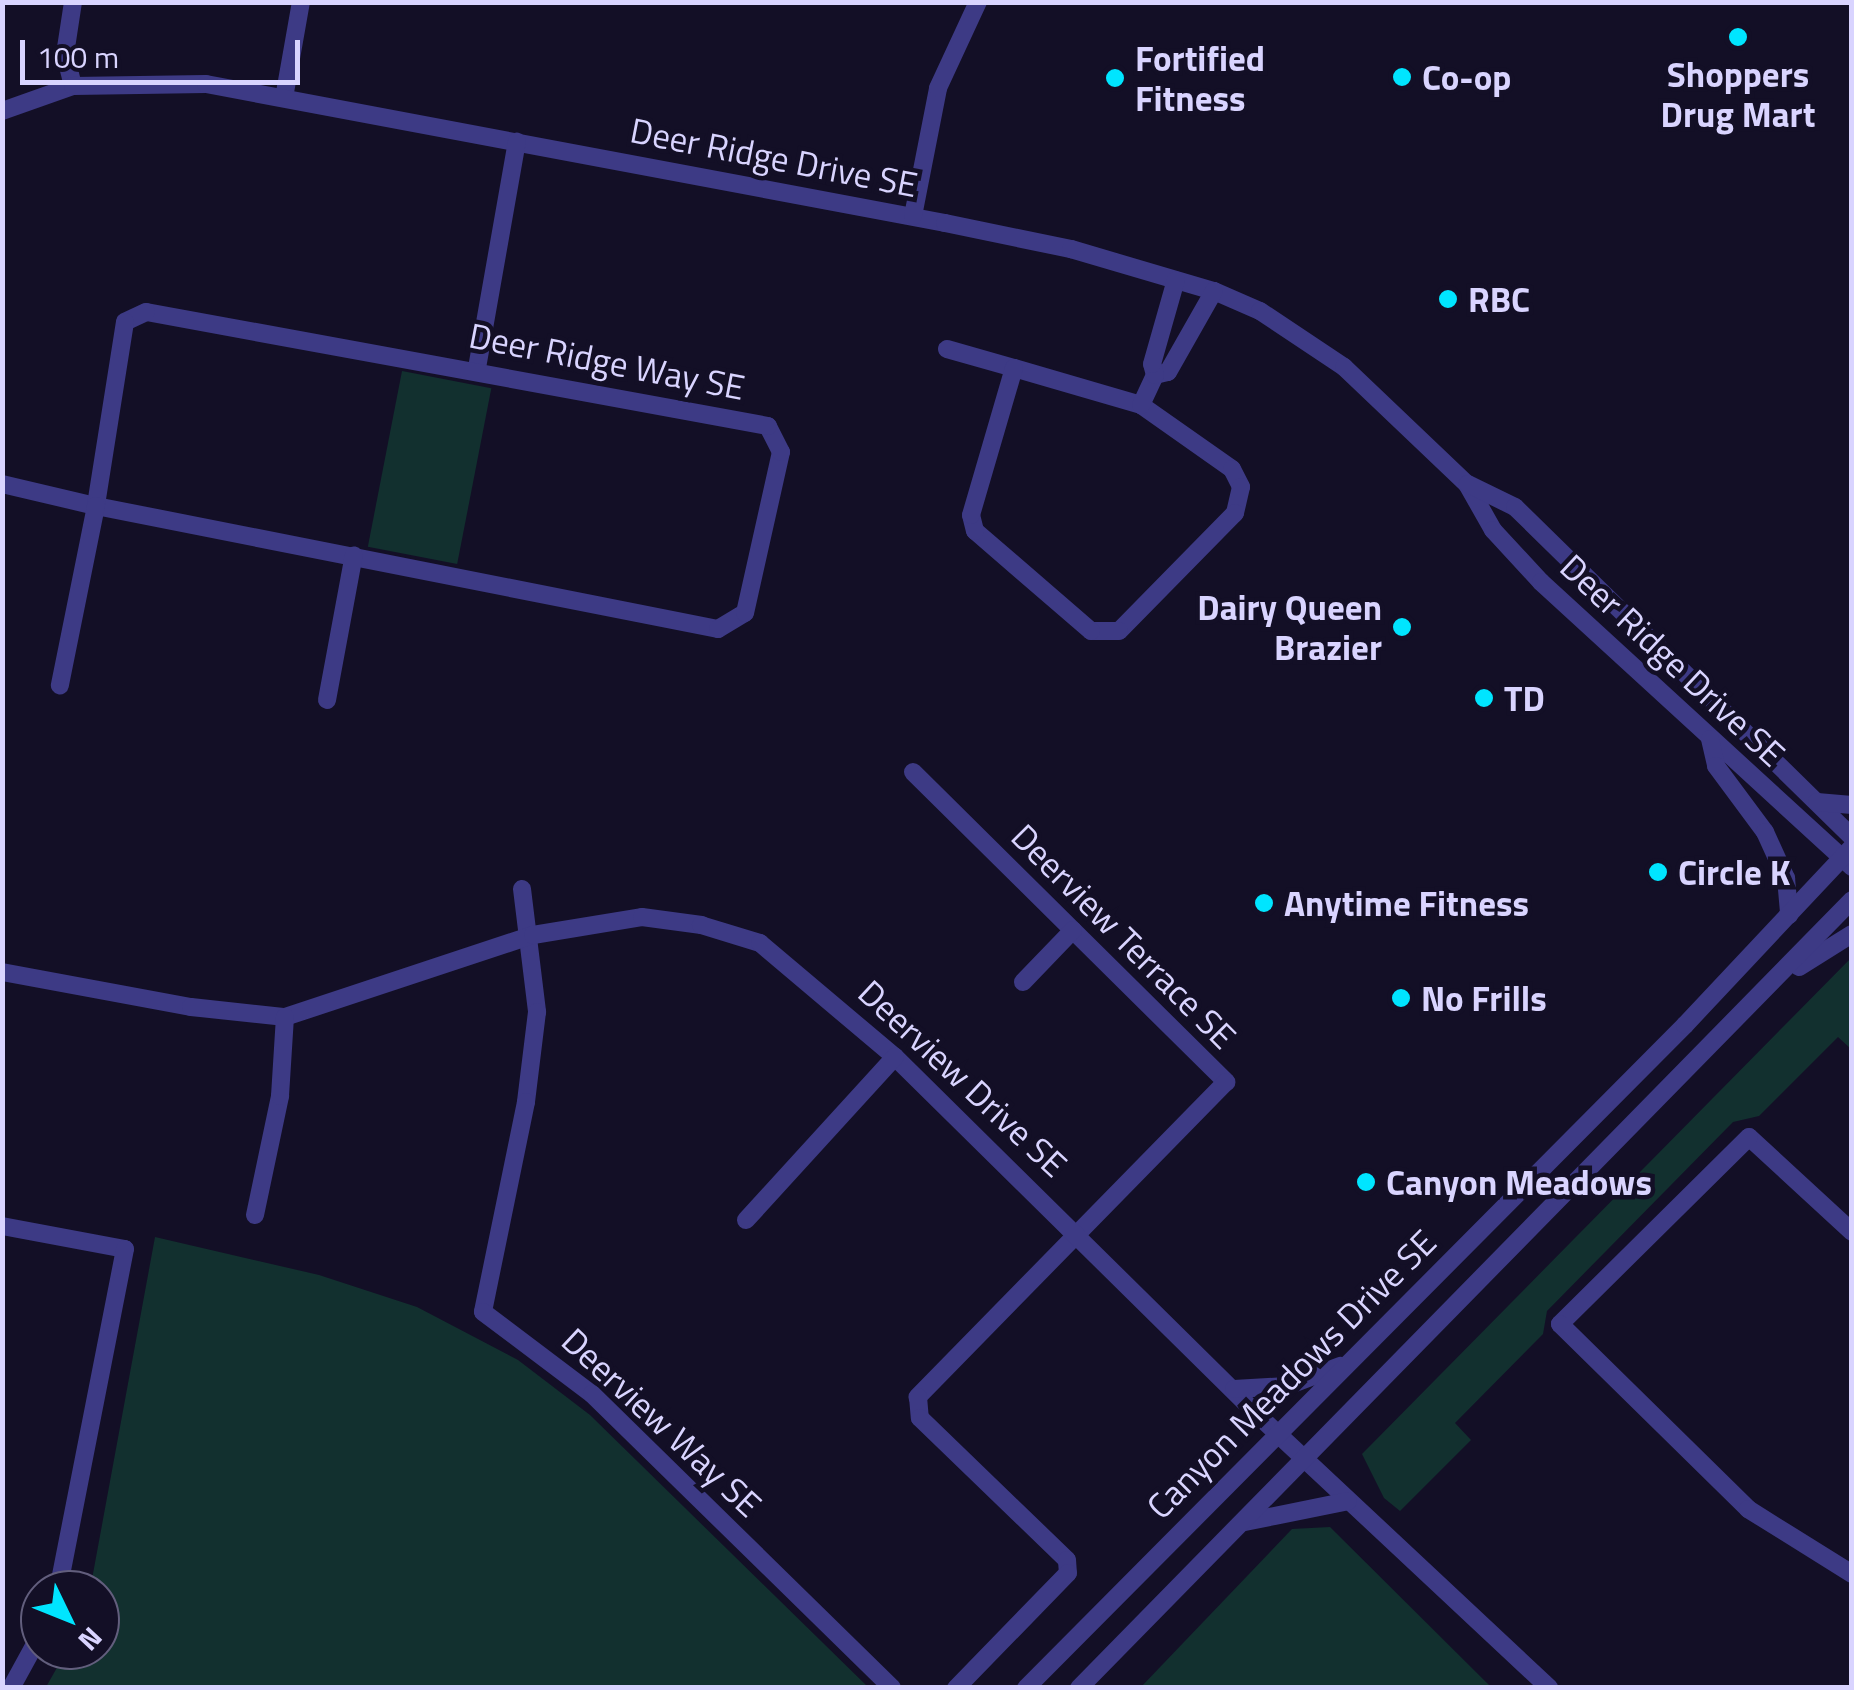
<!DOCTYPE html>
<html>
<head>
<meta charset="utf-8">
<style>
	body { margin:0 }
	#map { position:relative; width:1854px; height:1690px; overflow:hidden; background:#130f26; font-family:"Titillium Web",sans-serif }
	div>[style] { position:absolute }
	.green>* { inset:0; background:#12302f; transform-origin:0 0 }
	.minor>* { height:18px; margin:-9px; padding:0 9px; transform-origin:9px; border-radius:9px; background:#3d3a85 }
	.dots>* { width:28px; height:28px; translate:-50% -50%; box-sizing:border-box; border:5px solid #130f26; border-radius:50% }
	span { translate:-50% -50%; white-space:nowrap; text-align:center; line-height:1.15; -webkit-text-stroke:9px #130f26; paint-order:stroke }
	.poi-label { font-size:35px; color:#d9d4ff; font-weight:700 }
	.left { translate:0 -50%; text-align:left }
	.right { translate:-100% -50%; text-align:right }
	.street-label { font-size:35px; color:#d9d4ff }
	.frame { position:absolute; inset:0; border:5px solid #d9d4ff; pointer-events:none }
	.north { position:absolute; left:20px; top:1570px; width:100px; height:100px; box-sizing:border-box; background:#130f26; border:2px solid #625e7d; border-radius:50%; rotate:133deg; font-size:28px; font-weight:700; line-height:40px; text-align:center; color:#d9d4ff }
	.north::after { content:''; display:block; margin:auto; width:35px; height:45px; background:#00e5ff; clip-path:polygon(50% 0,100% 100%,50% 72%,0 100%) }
	.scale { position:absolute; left:20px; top:40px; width:280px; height:45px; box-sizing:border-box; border:5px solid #d9d4ff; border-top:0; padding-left:12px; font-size:30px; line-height:35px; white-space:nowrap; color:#d9d4ff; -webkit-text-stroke:8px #130f26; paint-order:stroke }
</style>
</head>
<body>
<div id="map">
	<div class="green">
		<div style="left:402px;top:371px;width:91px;height:179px;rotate:11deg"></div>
		<div style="clip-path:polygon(1851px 958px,1851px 1049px,1838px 1037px,1759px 1116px,1733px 1122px,1547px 1311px,1543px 1334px,1455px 1423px,1471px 1440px,1400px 1511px,1384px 1498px,1362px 1454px)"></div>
		<div style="clip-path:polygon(155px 1237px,319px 1275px,417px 1307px,518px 1360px,590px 1415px,868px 1687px,46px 1687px,67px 1650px,100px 1650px,100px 1590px,90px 1590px)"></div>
		<div style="clip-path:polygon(1330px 1527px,1491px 1687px,1141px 1687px,1292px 1529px)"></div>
	</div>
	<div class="minor">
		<div style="left:73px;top:2px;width:53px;rotate:98.7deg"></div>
		<div style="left:65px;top:54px;width:33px;rotate:76deg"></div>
		<div style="left:284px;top:98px;width:97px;rotate:-80deg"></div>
		<div style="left:2px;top:111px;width:75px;rotate:-19.4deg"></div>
		<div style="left:73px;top:86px;width:133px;rotate:-0.9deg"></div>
		<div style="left:206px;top:84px;width:752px;rotate:10.65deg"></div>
		<div style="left:945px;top:223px;width:129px;rotate:11.7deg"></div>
		<div style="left:1071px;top:249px;width:149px;rotate:16.4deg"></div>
		<div style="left:1214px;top:291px;width:50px;rotate:23.5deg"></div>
		<div style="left:1260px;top:311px;width:101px;rotate:33.7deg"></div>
		<div style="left:1344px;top:367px;width:170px;rotate:43.6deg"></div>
		<div style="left:1467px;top:484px;width:53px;rotate:60.5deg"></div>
		<div style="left:1493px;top:530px;width:71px;rotate:47.3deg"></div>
		<div style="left:1541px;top:582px;width:422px;rotate:42.5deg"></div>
		<div style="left:913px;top:216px;width:130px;rotate:-78.9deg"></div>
		<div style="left:938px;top:88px;width:95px;rotate:-65.1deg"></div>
		<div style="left:947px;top:349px;width:70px;rotate:15.8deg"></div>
		<div style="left:1014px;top:368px;width:132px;rotate:16.2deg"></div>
		<div style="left:1141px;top:405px;width:111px;rotate:35.1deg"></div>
		<div style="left:1232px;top:469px;width:20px;rotate:63deg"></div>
		<div style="left:1241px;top:487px;width:27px;rotate:103deg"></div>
		<div style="left:1235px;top:513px;width:165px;rotate:134.5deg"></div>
		<div style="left:1119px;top:631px;width:28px;rotate:180deg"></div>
		<div style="left:1091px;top:631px;width:153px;rotate:-139.2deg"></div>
		<div style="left:975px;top:531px;width:16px;rotate:-104deg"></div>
		<div style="left:971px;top:515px;width:153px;rotate:-73.7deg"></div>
		<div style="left:477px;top:368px;width:230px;rotate:-80deg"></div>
		<div style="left:1155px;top:375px;width:13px;rotate:-13deg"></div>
		<div style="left:1168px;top:372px;width:93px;rotate:-60.4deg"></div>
		<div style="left:1141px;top:405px;width:33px;rotate:-65deg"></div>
		<div style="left:1155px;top:375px;width:11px;rotate:-105deg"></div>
		<div style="left:1152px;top:364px;width:87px;rotate:-74.1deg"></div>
		<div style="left:2px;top:484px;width:97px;rotate:13.2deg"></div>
		<div style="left:96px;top:506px;width:634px;rotate:11.19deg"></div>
		<div style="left:718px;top:629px;width:31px;rotate:-31deg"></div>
		<div style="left:745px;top:613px;width:165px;rotate:-77.4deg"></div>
		<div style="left:781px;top:452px;width:29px;rotate:-117deg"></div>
		<div style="left:768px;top:426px;width:632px;rotate:-169.61deg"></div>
		<div style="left:146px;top:312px;width:23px;rotate:155deg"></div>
		<div style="left:125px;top:322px;width:186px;rotate:99deg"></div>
		<div style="left:96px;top:506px;width:183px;rotate:101.4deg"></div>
		<div style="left:1468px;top:484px;width:52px;rotate:26.1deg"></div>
		<div style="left:1515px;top:507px;width:472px;rotate:44.4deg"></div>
		<div style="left:327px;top:700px;width:147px;rotate:-79.5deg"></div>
		<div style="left:1710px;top:739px;width:28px;rotate:77deg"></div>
		<div style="left:1716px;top:766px;width:82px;rotate:53.4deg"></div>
		<div style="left:1765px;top:832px;width:51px;rotate:65.5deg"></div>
		<div style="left:1786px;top:878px;width:37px;rotate:85deg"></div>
		<div style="left:913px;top:772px;width:441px;rotate:44.7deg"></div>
		<div style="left:1226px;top:1082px;width:441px;rotate:134.4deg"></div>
		<div style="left:918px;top:1397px;width:21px;rotate:85deg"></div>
		<div style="left:920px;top:1418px;width:204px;rotate:44deg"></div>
		<div style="left:1067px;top:1560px;width:13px;rotate:86deg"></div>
		<div style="left:1068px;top:1573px;width:161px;rotate:134.2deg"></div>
		<div style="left:1817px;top:802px;width:35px;rotate:5deg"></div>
		<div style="left:522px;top:889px;width:124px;rotate:83deg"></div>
		<div style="left:537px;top:1012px;width:91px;rotate:97deg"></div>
		<div style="left:526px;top:1102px;width:214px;rotate:101.6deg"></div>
		<div style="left:483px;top:1312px;width:136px;rotate:37deg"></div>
		<div style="left:592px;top:1394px;width:420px;rotate:44.4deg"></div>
		<div style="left:1799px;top:967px;width:62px;rotate:-31.9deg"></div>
		<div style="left:2px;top:972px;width:192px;rotate:10.5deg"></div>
		<div style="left:191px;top:1007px;width:95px;rotate:6.1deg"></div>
		<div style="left:285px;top:1017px;width:261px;rotate:-18.3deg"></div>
		<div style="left:533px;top:935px;width:110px;rotate:-9.4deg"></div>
		<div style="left:642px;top:917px;width:60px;rotate:7.7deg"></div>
		<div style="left:701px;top:925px;width:62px;rotate:17deg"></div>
		<div style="left:760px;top:943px;width:177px;rotate:40.2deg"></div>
		<div style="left:895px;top:1057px;width:517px;rotate:44.61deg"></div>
		<div style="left:1263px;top:1420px;width:392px;rotate:43.1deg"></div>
		<div style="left:1023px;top:982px;width:72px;rotate:-46.1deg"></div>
		<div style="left:255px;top:1215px;width:122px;rotate:-78.1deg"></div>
		<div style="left:280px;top:1096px;width:79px;rotate:-86.4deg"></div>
		<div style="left:746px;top:1220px;width:221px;rotate:-47.6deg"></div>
		<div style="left:2px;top:1226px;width:125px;rotate:10.6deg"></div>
		<div style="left:125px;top:1249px;width:348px;rotate:101.1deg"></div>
		<div style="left:1852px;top:1232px;width:140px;rotate:-137.3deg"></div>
		<div style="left:1749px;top:1137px;width:266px;rotate:135.3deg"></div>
		<div style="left:1560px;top:1324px;width:264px;rotate:44.5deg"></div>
		<div style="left:1748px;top:1509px;width:123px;rotate:32deg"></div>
		<div style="left:1234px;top:1389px;width:53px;rotate:-3.2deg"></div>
		<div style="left:1287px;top:1386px;width:57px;rotate:-20.7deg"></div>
		<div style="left:1245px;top:1522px;width:105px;rotate:-11.5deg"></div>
		<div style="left:11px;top:1688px;width:60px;rotate:-61.3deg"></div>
		<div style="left:1026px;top:1688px;width:935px;rotate:-45.17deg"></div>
		<div style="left:1685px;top:1025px;width:244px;rotate:-46.8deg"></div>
		<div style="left:1079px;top:1688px;width:1104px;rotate:-45.55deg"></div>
	</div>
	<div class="dots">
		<div style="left:1738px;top:37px;background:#00e5ff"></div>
		<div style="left:1402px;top:77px;background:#00e5ff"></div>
		<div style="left:1115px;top:78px;background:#00e5ff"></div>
		<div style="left:1448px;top:299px;background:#00e5ff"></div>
		<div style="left:1402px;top:627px;background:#00e5ff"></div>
		<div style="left:1484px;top:698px;background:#00e5ff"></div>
		<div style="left:1658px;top:872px;background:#00e5ff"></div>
		<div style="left:1264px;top:903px;background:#00e5ff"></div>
		<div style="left:1401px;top:998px;background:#00e5ff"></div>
		<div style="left:1366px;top:1182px;background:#00e5ff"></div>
	</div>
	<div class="poi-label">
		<span class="left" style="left:1135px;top:78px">Fortified<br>Fitness</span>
		<span style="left:1738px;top:94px">Shoppers<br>Drug Mart</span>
		<span class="left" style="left:1422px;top:77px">Co-op</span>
		<span class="left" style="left:1468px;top:299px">RBC</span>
		<span class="right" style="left:1382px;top:627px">Dairy Queen<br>Brazier</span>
		<span class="left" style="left:1504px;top:698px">TD</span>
		<span class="left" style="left:1678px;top:872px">Circle K</span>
		<span class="left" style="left:1284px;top:903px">Anytime Fitness</span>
		<span class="left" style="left:1421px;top:998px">No Frills</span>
		<span class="left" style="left:1386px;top:1182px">Canyon Meadows</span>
	</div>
	<div class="street-label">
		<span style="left:774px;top:157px;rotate:11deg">Deer Ridge Drive SE</span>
		<span style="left:607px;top:361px;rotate:11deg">Deer Ridge Way SE</span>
		<span style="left:1673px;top:660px;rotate:43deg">Deer Ridge Drive SE</span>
		<span style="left:1124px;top:936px;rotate:45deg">Deerview Terrace SE</span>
		<span style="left:963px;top:1078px;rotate:43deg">Deerview Drive SE</span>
		<span style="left:1291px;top:1374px;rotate:-45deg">Canyon Meadows Drive SE</span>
		<span style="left:662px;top:1422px;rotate:43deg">Deerview Way SE</span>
	</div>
	<div class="frame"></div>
	<div class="north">N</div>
	<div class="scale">100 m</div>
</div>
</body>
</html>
